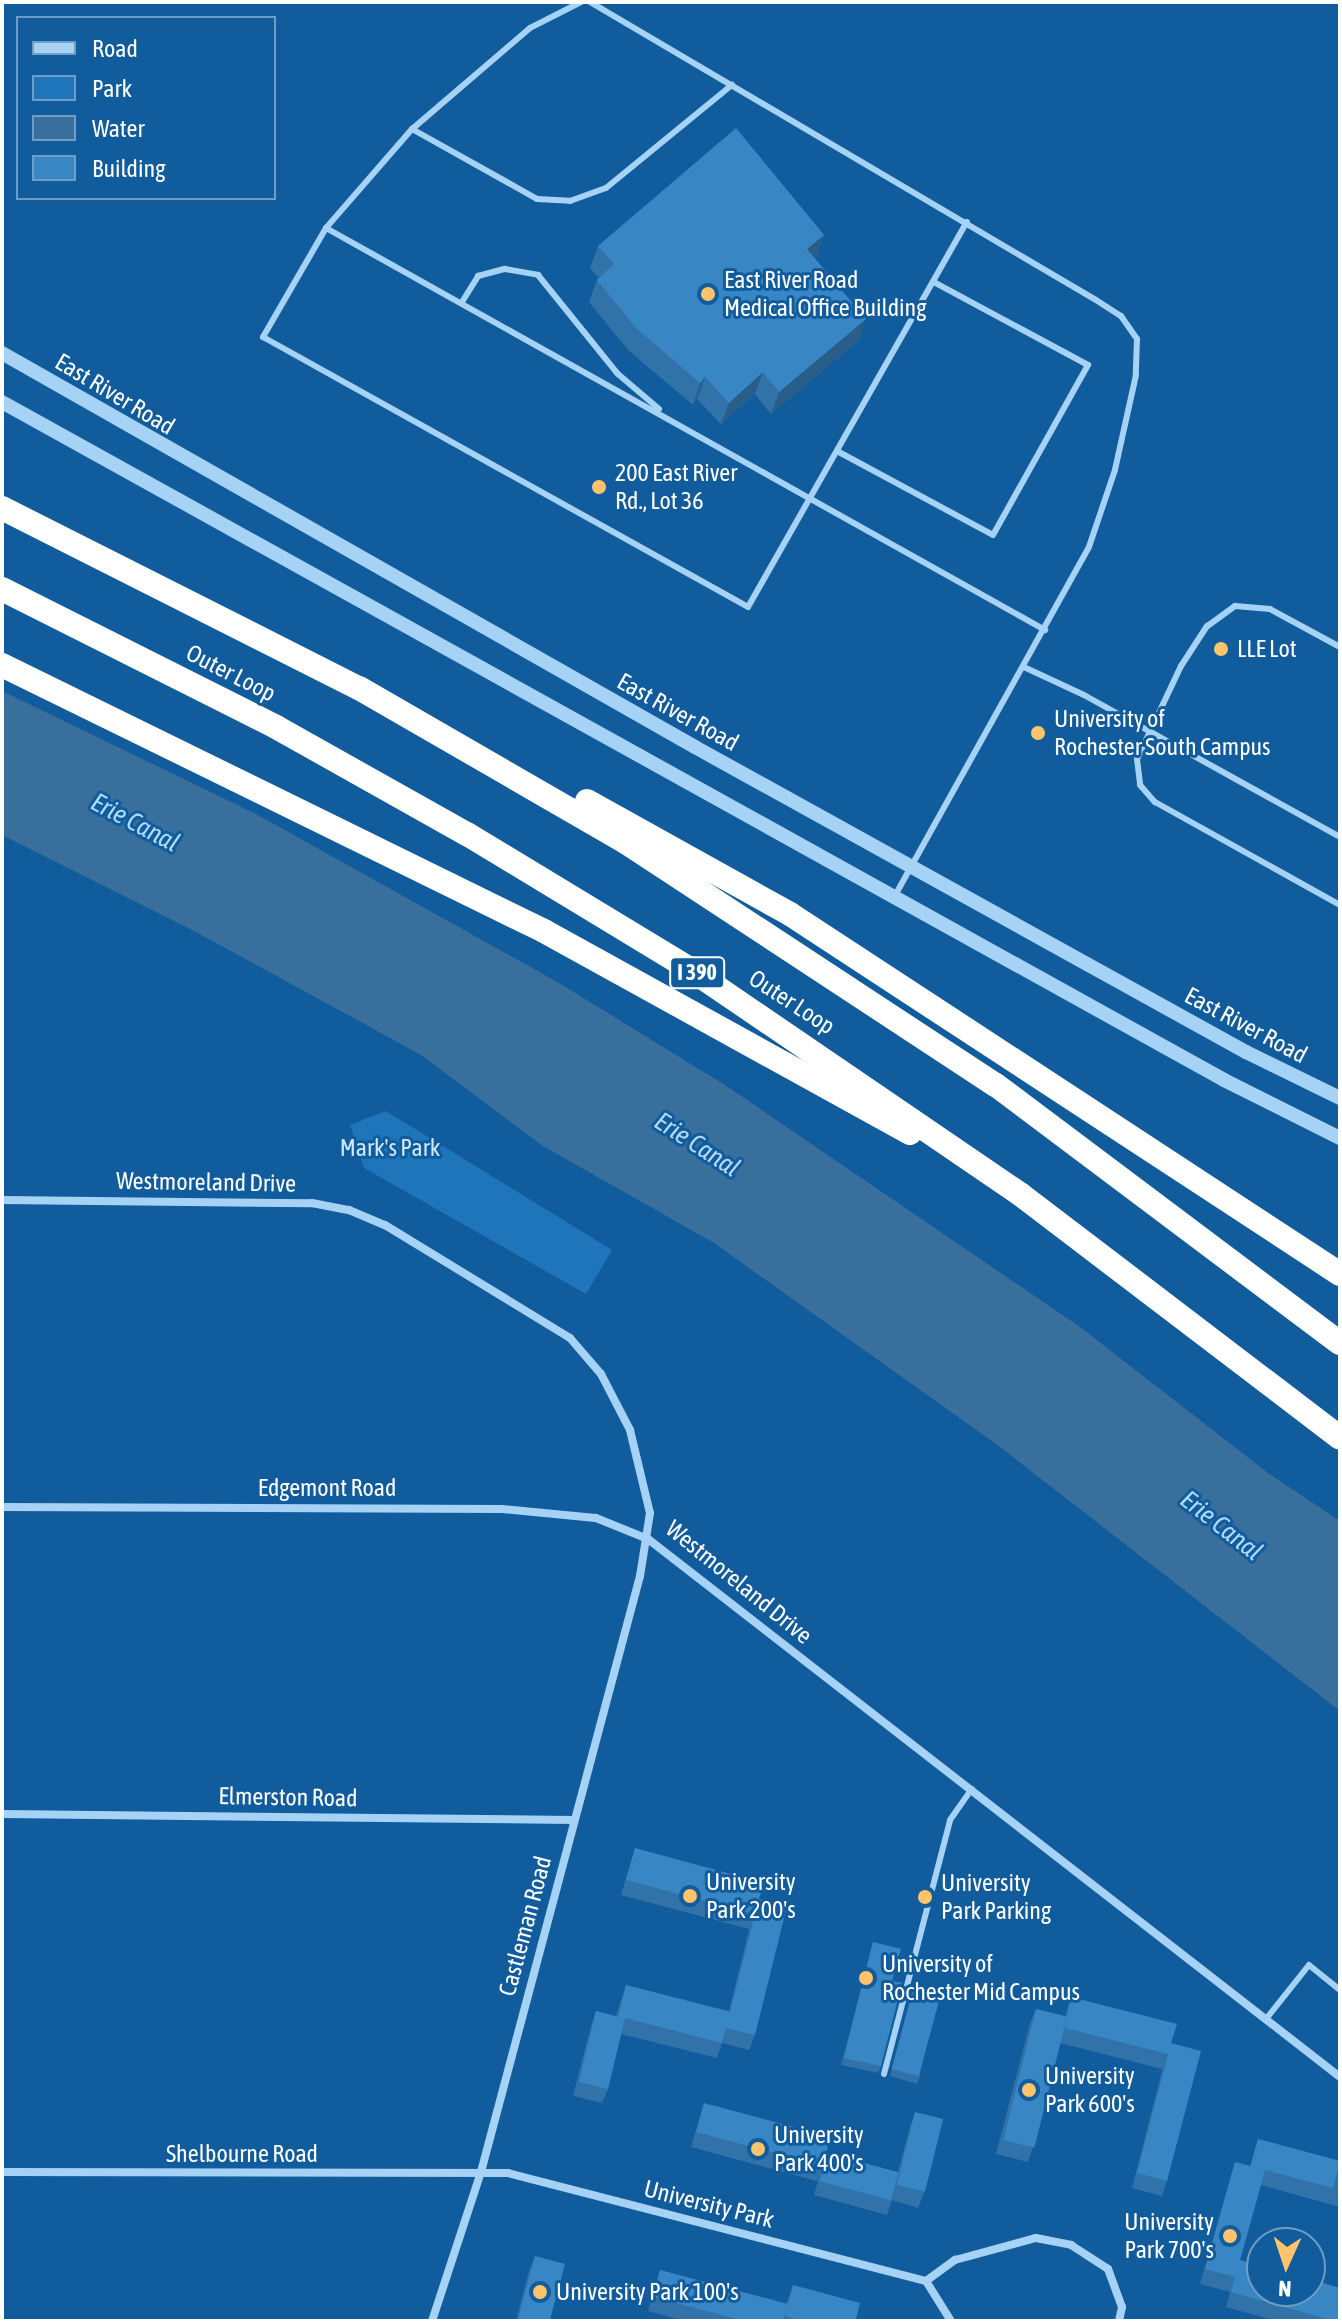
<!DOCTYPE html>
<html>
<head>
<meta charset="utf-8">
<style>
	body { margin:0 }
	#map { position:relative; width:1342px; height:2323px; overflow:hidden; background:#115c9d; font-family:"Asap Condensed",sans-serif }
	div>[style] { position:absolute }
	.green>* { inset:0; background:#1f75ba }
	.water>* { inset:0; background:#396f9d }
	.service>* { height:6px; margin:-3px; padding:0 3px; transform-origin:3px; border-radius:3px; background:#a6d2f5 }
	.minor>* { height:8px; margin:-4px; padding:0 4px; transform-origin:4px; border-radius:4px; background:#a6d2f5 }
	.tertiary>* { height:14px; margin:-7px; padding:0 7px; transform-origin:7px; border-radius:7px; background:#a6d2f5 }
	.motorway>* { height:24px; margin:-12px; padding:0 12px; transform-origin:12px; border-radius:12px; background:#fff }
	.wall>* { inset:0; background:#3173a9 }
	.shaded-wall>* { inset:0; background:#285e89 }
	.building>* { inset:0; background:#3986c4; transform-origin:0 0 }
	.dots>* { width:22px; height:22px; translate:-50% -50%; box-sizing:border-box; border:4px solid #115c9d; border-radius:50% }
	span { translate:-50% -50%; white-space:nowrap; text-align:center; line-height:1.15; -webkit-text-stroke:6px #115c9d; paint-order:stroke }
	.shield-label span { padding:2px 6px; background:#115c9d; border:2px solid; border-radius:6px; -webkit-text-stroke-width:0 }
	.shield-label { font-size:22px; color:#fff; font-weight:700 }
	.poi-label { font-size:24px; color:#fff }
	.left { translate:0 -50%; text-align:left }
	.right { translate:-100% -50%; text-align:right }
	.street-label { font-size:24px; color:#fff }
	.park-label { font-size:24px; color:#cee9fe }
	.water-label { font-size:26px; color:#b2dbfb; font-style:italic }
	.frame { position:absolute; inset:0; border:4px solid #fff; pointer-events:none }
	.legend { position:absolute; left:16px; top:16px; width:260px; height:184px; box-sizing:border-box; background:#115c9d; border:2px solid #709dc4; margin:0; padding:10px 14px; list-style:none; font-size:24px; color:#fff }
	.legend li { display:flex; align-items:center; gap:16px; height:40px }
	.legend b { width:40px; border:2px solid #709dc4 }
	.north { position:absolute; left:1246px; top:2227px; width:80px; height:80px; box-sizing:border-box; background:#115c9d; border:2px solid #709dc4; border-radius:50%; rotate:183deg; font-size:22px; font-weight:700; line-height:32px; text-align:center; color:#fff }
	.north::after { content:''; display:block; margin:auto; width:28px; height:36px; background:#ffc469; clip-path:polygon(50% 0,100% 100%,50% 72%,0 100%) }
</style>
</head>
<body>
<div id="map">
	<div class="green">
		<div style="clip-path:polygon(386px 1111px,612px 1250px,586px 1294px,364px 1168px,350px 1125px)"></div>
	</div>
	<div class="water">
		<div style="clip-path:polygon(2px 691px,258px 815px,559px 983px,728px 1087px,1080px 1327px,1268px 1473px,1340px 1521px,1340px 1711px,996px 1444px,714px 1243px,543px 1146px,421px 1055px,198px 933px,2px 835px)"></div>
	</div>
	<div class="service">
		<div style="left:581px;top:2px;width:57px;rotate:153deg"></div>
		<div style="left:530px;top:28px;width:155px;rotate:139.4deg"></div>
		<div style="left:412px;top:129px;width:131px;rotate:131deg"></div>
		<div style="left:326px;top:228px;width:126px;rotate:120deg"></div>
		<div style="left:263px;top:337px;width:555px;rotate:29.1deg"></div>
		<div style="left:748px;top:607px;width:443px;rotate:-60.4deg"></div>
		<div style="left:590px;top:2px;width:587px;rotate:30.5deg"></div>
		<div style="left:1096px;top:300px;width:30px;rotate:33deg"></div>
		<div style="left:1121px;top:316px;width:28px;rotate:55deg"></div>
		<div style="left:1137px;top:339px;width:36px;rotate:92deg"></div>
		<div style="left:1136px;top:375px;width:97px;rotate:102.5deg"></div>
		<div style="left:1115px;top:470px;width:81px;rotate:108.7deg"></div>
		<div style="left:1089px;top:547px;width:402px;rotate:119.1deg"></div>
		<div style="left:412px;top:129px;width:143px;rotate:29.2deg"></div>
		<div style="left:537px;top:199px;width:33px;rotate:3deg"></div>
		<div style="left:570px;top:201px;width:38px;rotate:-20deg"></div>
		<div style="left:606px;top:188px;width:163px;rotate:-39.3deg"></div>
		<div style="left:326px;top:228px;width:824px;rotate:29.21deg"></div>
		<div style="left:462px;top:302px;width:31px;rotate:-58deg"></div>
		<div style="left:478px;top:276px;width:28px;rotate:-15deg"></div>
		<div style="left:505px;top:269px;width:34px;rotate:10deg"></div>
		<div style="left:538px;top:275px;width:127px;rotate:51.1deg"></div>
		<div style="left:618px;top:374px;width:54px;rotate:40.5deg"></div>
		<div style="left:837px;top:451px;width:177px;rotate:28.3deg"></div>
		<div style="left:993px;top:535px;width:195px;rotate:-60.8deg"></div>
		<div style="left:1088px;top:365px;width:175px;rotate:-151.7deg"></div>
		<div style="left:1340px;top:647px;width:80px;rotate:-151.5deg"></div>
		<div style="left:1270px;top:609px;width:35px;rotate:-175deg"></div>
		<div style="left:1235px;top:606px;width:34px;rotate:144deg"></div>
		<div style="left:1207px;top:626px;width:48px;rotate:123deg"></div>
		<div style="left:1181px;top:666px;width:103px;rotate:115.3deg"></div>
		<div style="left:1137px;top:759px;width:26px;rotate:83deg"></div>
		<div style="left:1140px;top:785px;width:23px;rotate:49deg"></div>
		<div style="left:1155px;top:802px;width:212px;rotate:29.1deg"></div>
		<div style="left:1026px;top:668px;width:64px;rotate:25deg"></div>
		<div style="left:1084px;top:695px;width:293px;rotate:29deg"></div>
		<div style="left:1266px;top:2019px;width:69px;rotate:-51.5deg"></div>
		<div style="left:1309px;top:1965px;width:40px;rotate:39deg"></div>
		<div style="left:884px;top:2074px;width:262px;rotate:-75.4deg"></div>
		<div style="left:950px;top:1820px;width:38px;rotate:-55deg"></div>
	</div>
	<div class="minor">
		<div style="left:2px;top:1200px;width:310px;rotate:0.6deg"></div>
		<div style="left:312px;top:1203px;width:38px;rotate:11deg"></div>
		<div style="left:349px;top:1210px;width:39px;rotate:23deg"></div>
		<div style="left:385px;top:1225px;width:217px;rotate:31.4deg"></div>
		<div style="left:570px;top:1338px;width:48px;rotate:49.3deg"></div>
		<div style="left:601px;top:1374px;width:63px;rotate:62.6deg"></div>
		<div style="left:630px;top:1430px;width:85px;rotate:76.5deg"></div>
		<div style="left:650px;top:1513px;width:64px;rotate:99deg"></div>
		<div style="left:640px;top:1576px;width:617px;rotate:104.94deg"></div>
		<div style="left:481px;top:2172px;width:157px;rotate:108.2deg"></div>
		<div style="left:2px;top:1507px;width:500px;rotate:0.23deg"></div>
		<div style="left:502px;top:1509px;width:94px;rotate:5.5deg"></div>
		<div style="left:596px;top:1518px;width:56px;rotate:22deg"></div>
		<div style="left:648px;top:1539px;width:877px;rotate:37.86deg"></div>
		<div style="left:2px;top:1814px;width:571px;rotate:0.6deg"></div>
		<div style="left:2px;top:2172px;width:506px;rotate:0.11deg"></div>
		<div style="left:508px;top:2173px;width:432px;rotate:14.5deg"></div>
		<div style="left:926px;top:2281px;width:47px;rotate:58deg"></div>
		<div style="left:926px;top:2281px;width:36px;rotate:-36deg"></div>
		<div style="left:955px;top:2260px;width:84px;rotate:-15.2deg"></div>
		<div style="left:1036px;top:2238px;width:36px;rotate:11deg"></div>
		<div style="left:1071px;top:2245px;width:44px;rotate:33deg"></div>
		<div style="left:1108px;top:2269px;width:40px;rotate:69.8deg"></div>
		<div style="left:1122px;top:2307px;width:14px;rotate:102deg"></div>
	</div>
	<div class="tertiary">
		<div style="left:2px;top:353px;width:797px;rotate:29.62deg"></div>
		<div style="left:695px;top:747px;width:630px;rotate:28.97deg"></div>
		<div style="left:1246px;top:1052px;width:105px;rotate:26.1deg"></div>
		<div style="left:2px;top:402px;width:1397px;rotate:29.02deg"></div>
		<div style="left:1224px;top:1080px;width:130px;rotate:26.6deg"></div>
	</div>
	<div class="motorway">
		<div style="left:2px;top:508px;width:400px;rotate:26.8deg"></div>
		<div style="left:359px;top:688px;width:310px;rotate:30deg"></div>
		<div style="left:627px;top:843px;width:441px;rotate:33.3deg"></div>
		<div style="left:996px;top:1085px;width:430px;rotate:36.9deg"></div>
		<div style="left:2px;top:589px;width:307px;rotate:26.7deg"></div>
		<div style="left:276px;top:727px;width:219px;rotate:29.3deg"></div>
		<div style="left:467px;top:834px;width:264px;rotate:31.2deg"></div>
		<div style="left:693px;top:971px;width:396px;rotate:34.3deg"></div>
		<div style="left:1020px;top:1194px;width:402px;rotate:37.3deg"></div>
		<div style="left:2px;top:665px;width:604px;rotate:26.14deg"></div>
		<div style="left:544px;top:931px;width:418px;rotate:28.9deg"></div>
		<div style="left:587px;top:801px;width:232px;rotate:29.1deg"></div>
		<div style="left:790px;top:914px;width:657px;rotate:33.21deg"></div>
	</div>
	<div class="wall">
		<div style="clip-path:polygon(824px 235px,817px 256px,815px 258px,859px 340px,771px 414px,755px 394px,721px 424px,697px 399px,693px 405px,628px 350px,589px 302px,597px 280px,599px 278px,590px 268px,598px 246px)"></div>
		<div style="clip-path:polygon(635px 1848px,759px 1899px,755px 2035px,749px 2050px,722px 2043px,717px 2058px,621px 2034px,608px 2089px,602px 2103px,573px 2096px,591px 2026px,596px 2011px,616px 2016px,626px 1985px,729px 2011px,751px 1922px,749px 1929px,621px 1895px)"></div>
		<div style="clip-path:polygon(873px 1942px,892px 1981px,881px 2066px,878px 2073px,841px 2065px)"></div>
		<div style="clip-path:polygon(914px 1986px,920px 2076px,917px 2084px,890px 2076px)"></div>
		<div style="clip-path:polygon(1071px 1997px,1171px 2043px,1167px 2181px,1162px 2196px,1132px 2188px,1164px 2063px,1162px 2069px,1060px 2043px,1033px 2147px,1028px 2162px,996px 2154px,1030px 2023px,1036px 2009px,1065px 2016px)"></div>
		<div style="clip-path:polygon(704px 2103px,825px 2156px,898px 2172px,910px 2127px,915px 2112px,924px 2193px,918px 2208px,892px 2200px,887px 2215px,814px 2195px,819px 2177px,817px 2181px,691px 2147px)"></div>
		<div style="clip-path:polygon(1258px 2139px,1340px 2161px,1340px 2207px,1261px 2185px,1240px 2260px,1340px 2321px,1277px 2321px,1226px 2307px,1230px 2292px,1200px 2284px,1235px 2162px,1250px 2166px)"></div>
		<div style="clip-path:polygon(535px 2256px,550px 2321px,516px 2321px,529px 2271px)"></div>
		<div style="clip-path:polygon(660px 2270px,786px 2304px,793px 2285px,856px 2319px,864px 2321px,684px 2321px,648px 2311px)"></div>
	</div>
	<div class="shaded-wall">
		<div style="clip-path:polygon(824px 235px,817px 256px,799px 271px,807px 249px)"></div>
		<div style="clip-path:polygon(866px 319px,859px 340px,771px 414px,779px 392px)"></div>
		<div style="clip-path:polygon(763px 372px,755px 394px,721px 424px,729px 403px)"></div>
		<div style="clip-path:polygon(705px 377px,697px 399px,693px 405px,700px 383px)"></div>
	</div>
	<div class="building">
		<div style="clip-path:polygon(736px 128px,824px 235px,807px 249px,866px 319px,779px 392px,763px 372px,729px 403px,705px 377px,700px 383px,636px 328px,597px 280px,614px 264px,598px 246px)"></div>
		<div style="clip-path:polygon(635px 1848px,764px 1883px,759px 1899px,787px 1906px,755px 2035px,726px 2028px,722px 2043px,625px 2018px,608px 2089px,579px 2082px,596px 2011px,618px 2017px,626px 1985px,730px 2012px,759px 1899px,754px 1914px,626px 1880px)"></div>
		<div style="clip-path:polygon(873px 1942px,901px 1949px,892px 1981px,902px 1983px,881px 2066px,844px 2058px)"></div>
		<div style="left:914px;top:1986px;width:28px;height:86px;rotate:15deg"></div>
		<div style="clip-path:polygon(1071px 1997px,1177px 2024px,1171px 2043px,1201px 2051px,1167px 2181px,1137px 2173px,1171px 2043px,1168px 2054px,1065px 2028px)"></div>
		<div style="left:1036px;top:2009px;width:32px;height:135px;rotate:14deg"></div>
		<div style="left:704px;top:2103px;width:131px;height:30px;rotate:15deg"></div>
		<div style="left:915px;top:2112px;width:29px;height:75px;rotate:14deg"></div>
		<div style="left:1258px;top:2139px;width:85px;height:28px;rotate:15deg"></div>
		<div style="left:827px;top:2153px;width:74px;height:29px;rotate:15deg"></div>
		<div style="clip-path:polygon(1235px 2162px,1265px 2170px,1240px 2260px,1262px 2266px,1262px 2291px,1310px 2291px,1310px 2279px,1340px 2288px,1340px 2313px,1338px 2318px,1340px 2313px,1340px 2321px,1335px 2321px,1231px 2292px,1235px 2277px,1205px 2269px)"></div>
		<div style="left:535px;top:2256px;width:31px;height:67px;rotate:15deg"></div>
		<div style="clip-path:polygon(660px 2270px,788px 2304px,783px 2321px,745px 2321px,653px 2297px)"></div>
		<div style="clip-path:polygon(793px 2285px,860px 2303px,856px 2319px,864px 2321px,804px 2321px,785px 2316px)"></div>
	</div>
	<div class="dots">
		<div style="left:708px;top:294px;background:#ffc469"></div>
		<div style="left:599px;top:487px;background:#ffc469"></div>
		<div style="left:1221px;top:649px;background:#ffc469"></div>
		<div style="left:1038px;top:733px;background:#ffc469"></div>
		<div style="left:690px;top:1896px;background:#ffc469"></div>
		<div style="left:925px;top:1897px;background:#ffc469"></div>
		<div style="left:866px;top:1978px;background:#ffc469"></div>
		<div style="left:1029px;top:2090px;background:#ffc469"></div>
		<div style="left:758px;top:2149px;background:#ffc469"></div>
		<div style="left:1230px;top:2236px;background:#ffc469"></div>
		<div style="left:540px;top:2292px;background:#ffc469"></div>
	</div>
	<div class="shield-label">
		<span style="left:697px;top:973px">I 390</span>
	</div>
	<div class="poi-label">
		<span class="left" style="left:724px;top:294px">East River Road<br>Medical Office Building</span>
		<span class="left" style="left:615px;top:487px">200 East River<br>Rd., Lot 36</span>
		<span class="left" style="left:1237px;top:649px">LLE Lot</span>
		<span class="left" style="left:1054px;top:733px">University of<br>Rochester South Campus</span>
		<span class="left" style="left:706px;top:1896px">University<br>Park 200's</span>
		<span class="left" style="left:941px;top:1897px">University<br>Park Parking</span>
		<span class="left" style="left:882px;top:1978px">University of<br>Rochester Mid Campus</span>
		<span class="left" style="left:1045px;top:2090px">University<br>Park 600's</span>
		<span class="left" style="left:774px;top:2149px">University<br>Park 400's</span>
		<span class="right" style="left:1214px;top:2236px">University<br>Park 700's</span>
		<span class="left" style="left:556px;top:2292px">University Park 100's</span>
	</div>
	<div class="street-label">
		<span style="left:115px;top:394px;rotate:31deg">East River Road</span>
		<span style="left:231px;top:673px;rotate:27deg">Outer Loop</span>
		<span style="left:678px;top:712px;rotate:29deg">East River Road</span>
		<span style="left:792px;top:1002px;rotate:33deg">Outer Loop</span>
		<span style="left:1246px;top:1025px;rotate:28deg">East River Road</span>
		<span style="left:206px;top:1182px;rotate:1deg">Westmoreland Drive</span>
		<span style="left:327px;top:1488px">Edgemont Road</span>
		<span style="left:739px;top:1582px;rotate:39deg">Westmoreland Drive</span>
		<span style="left:288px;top:1797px;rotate:1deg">Elmerston Road</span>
		<span style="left:525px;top:1926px;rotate:-75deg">Castleman Road</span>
		<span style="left:242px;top:2154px">Shelbourne Road</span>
		<span style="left:709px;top:2204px;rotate:14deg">University Park</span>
	</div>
	<div class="park-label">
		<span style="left:390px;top:1148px">Mark's Park</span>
	</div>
	<div class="water-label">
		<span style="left:135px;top:823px;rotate:28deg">Erie Canal</span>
		<span style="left:697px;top:1145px;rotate:33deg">Erie Canal</span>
		<span style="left:1221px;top:1526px;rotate:38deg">Erie Canal</span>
	</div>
	<div class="frame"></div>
	<ul class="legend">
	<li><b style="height:10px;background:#a6d2f5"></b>Road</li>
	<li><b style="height:22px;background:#1f75ba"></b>Park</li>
	<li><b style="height:22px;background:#396f9d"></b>Water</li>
	<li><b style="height:22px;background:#3986c4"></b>Building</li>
	</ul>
	<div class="north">N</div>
</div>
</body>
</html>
